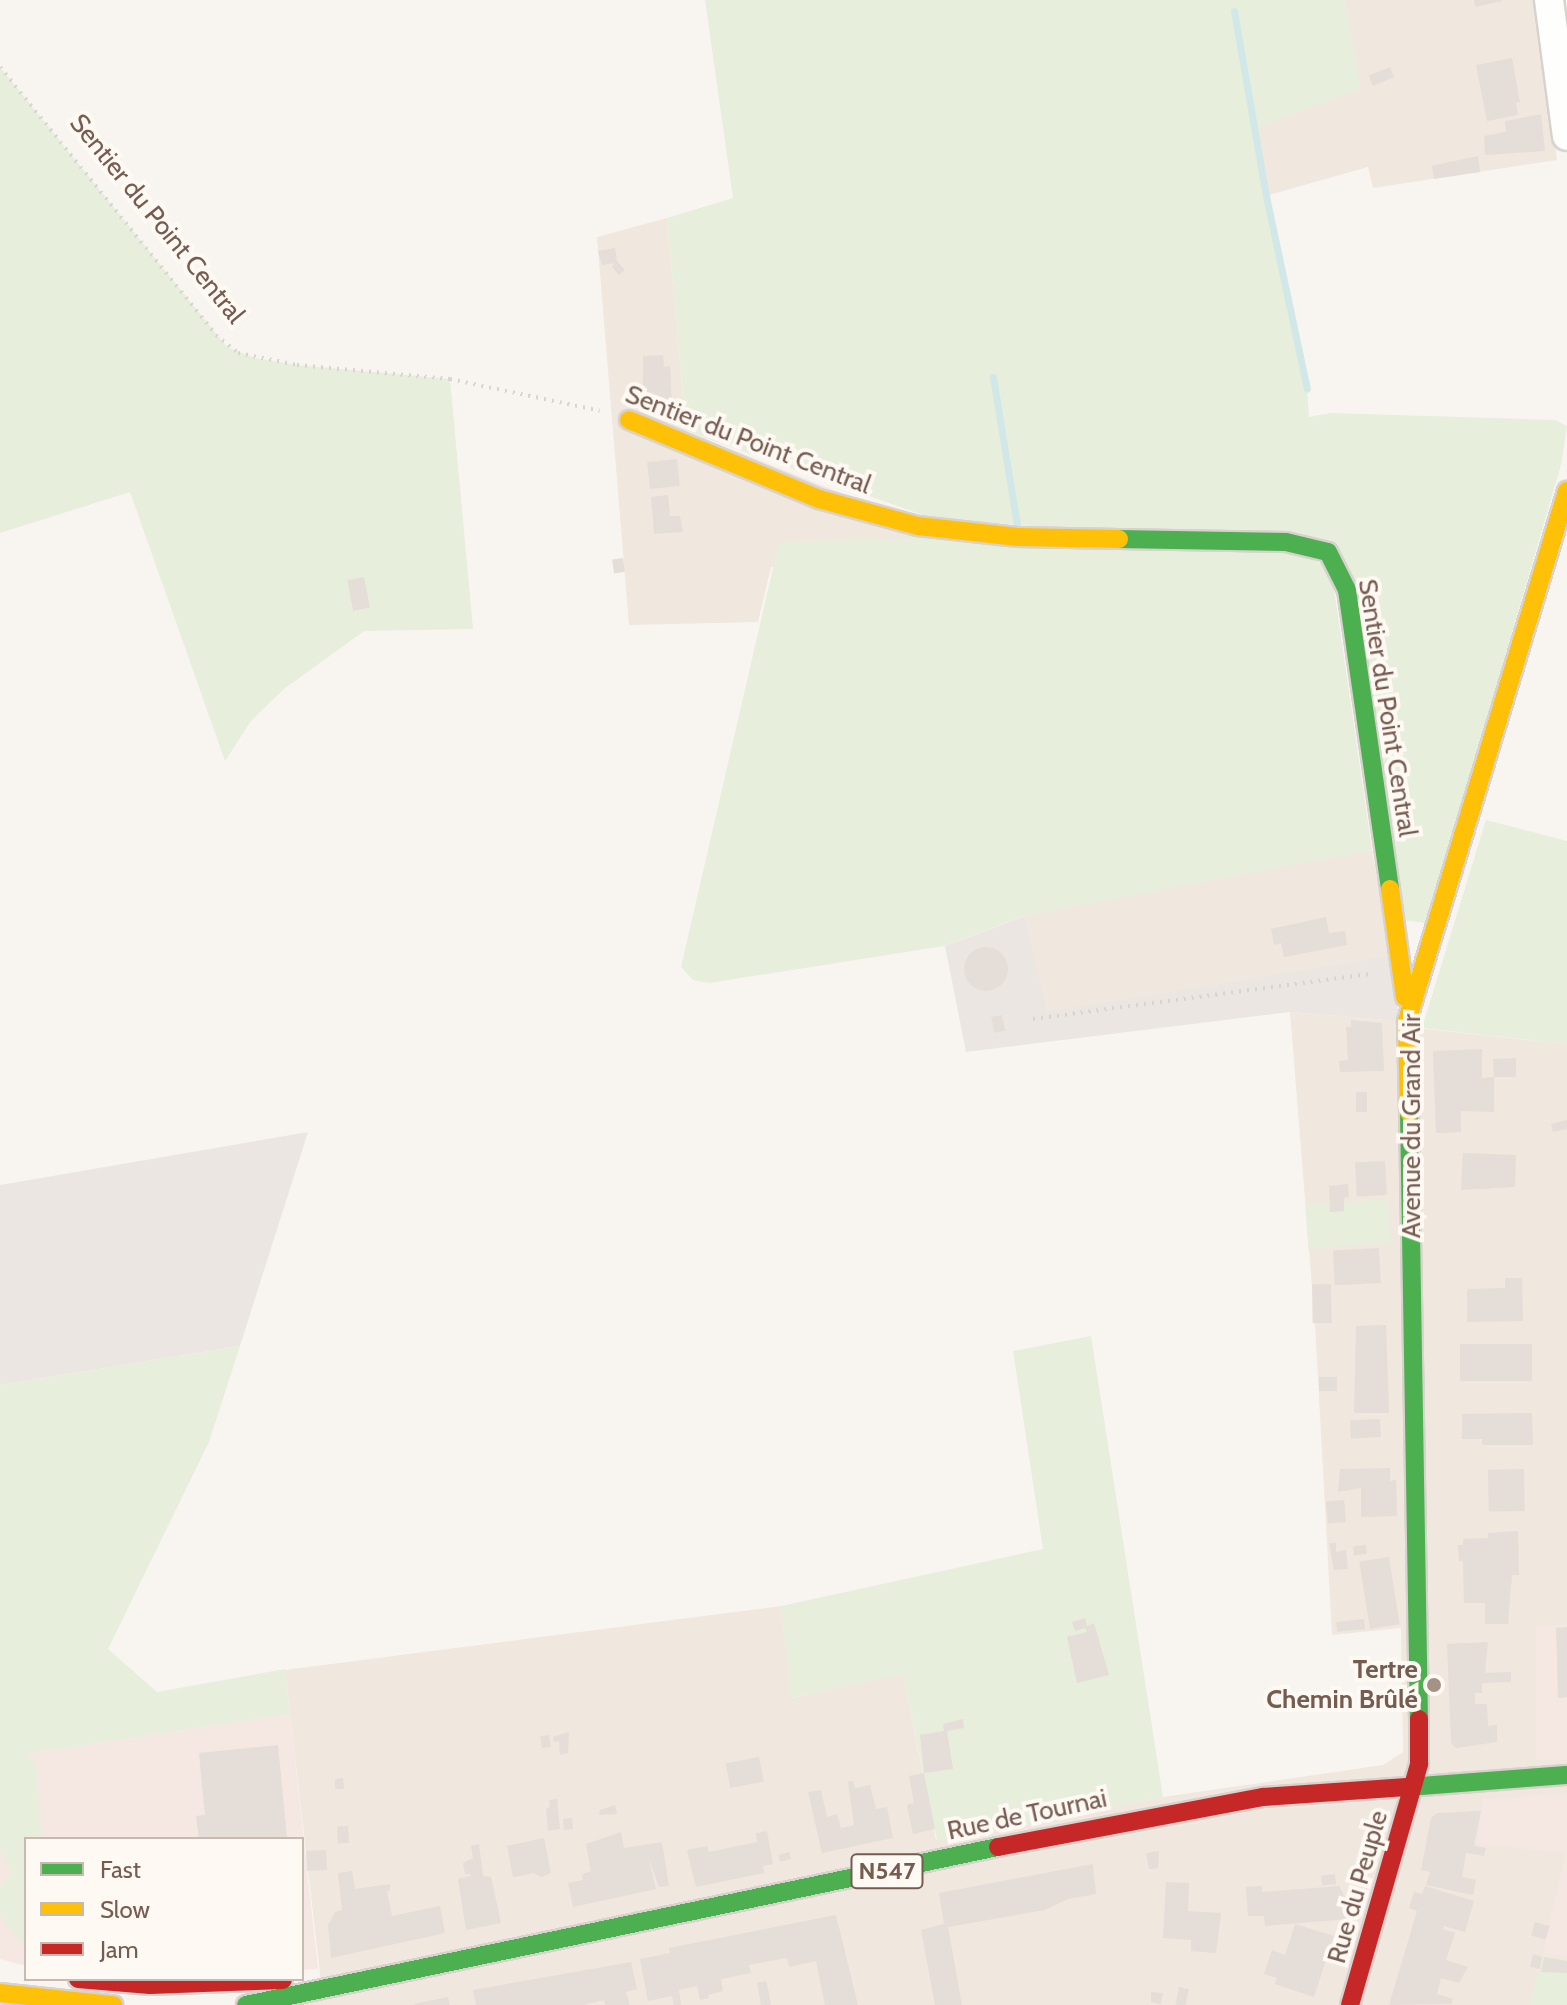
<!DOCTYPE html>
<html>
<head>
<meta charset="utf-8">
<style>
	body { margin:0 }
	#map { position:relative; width:1567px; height:2005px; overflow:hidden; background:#f8f5f0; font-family:Cabin,sans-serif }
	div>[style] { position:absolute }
	.residential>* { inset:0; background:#f0e7de; transform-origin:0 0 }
	.commercial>* { inset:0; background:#f5e7e2; transform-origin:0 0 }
	.industrial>* { inset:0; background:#ece6e2 }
	.green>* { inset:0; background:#e7eedc; transform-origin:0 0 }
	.stream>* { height:7px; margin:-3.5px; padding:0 3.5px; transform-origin:3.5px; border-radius:3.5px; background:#d2e8e8 }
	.building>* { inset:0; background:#e5ddd7; transform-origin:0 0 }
	.round { border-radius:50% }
	.path>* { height:4px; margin-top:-2px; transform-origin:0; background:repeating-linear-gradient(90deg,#dad4d1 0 2px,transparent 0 8px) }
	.roads { filter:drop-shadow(2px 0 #d8d2ce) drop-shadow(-2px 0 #d8d2ce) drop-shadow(0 2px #d8d2ce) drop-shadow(0 -2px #d8d2ce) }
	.street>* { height:28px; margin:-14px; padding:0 14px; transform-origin:14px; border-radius:14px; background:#fefefd }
	.fast>* { height:18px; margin:-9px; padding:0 9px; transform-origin:9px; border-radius:9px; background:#4caf50 }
	.slow>* { height:18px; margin:-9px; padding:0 9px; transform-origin:9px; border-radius:9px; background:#ffc107 }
	.jam>* { height:18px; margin:-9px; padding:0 9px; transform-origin:9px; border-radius:9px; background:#c62828 }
	.dots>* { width:22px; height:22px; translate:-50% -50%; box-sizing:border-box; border:4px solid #fef9f3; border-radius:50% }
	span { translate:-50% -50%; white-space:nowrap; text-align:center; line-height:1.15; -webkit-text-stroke:8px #fef9f3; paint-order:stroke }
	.shield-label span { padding:2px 6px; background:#fef9f3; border:2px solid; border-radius:6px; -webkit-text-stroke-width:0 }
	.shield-label { font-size:24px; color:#765b50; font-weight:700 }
	.street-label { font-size:26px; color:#765b50 }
	.poi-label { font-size:26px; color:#765b50; font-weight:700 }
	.right { translate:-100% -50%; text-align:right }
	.legend { position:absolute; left:24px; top:1837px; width:280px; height:144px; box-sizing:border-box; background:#fef9f3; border:2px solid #c8bab2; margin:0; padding:10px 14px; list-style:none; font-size:24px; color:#765b50 }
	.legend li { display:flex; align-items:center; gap:16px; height:40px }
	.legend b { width:40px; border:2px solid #c8bab2 }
</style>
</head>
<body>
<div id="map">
	<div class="residential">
		<div style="clip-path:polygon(1344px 0,1537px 0,1557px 160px,1373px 188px,1368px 167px,1266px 196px,1254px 128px,1360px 89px)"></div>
		<div style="clip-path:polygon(667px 218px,686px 431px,951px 537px,771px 567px,758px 622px,629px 625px,597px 237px)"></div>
		<div style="left:1372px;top:850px;width:108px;height:353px;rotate:80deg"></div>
		<div style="clip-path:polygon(1290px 1012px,1400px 1021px,1407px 1027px,1567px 1044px,1567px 2005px,300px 2005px,323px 2000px,285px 1670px,781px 1606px,792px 1698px,903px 1673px,936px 1840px,1163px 1797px,1383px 1765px,1403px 1752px,1401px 1628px,1332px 1635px,1315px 1324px)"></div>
	</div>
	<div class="commercial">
		<div style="left:1567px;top:1625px;width:135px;height:31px;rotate:90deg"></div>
		<div style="clip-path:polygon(290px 1714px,318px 1969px,302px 1970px,302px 1839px,26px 1839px,26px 1966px,0 1959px,0 1728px,25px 1754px)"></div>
		<div style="clip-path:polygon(1567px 1793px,1567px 1959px,1542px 1955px,1566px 1853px,1477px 1844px,1483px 1799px)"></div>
	</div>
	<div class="industrial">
		<div style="clip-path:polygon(1025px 916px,1047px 1012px,1390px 956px,1400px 1021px,1290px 1012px,966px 1052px,945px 946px)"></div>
		<div style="clip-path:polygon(308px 1132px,240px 1346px,0 1385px,0 1185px)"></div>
	</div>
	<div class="green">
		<div style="clip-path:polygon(705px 0,1344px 0,1361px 89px,1256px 128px,1307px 389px,1309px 417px,1331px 413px,1555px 420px,1567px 426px,1561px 465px,1427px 923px,1402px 920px,1334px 548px,934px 519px,686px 431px,667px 218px,733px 198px)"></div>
		<div style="clip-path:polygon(0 67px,227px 347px,255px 358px,297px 365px,450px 379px,473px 629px,364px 631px,284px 689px,251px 721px,225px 761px,130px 492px,0 533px)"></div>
		<div style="clip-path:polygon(951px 537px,1287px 548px,1331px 568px,1372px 850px,1025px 916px,944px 946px,709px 983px,693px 980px,681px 967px,779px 542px)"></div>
		<div style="clip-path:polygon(1486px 820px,1567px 841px,1567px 1044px,1422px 1028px)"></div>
		<div style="left:1388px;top:1199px;width:44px;height:83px;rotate:86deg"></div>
		<div style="clip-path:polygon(1091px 1336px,1163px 1797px,937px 1840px,903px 1674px,791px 1698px,781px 1606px,1043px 1549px,1013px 1351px)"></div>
		<div style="clip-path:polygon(240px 1346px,209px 1442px,108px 1649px,157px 1692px,285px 1669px,290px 1714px,25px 1754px,36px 1763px,42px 1839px,26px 1839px,26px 1949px,0 1915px,0 1887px,11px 1873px,0 1851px,0 1385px)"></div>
		<div style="clip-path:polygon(1542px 1955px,1567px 1959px,1567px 2005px,1530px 2005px)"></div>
	</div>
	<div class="stream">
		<div style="left:1234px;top:11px;width:188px;rotate:80.2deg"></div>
		<div style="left:1266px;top:196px;width:197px;rotate:78deg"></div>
		<div style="left:993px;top:377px;width:151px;rotate:80.8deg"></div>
	</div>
	<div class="building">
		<div style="clip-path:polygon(1474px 0,1502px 0,1502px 1px,1475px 7px)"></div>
		<div style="clip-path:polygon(1512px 58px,1520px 102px,1516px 103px,1518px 115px,1487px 121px,1476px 65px)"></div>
		<div style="left:1390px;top:67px;width:11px;height:23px;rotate:68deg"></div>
		<div style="clip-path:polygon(1541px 114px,1545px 151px,1485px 155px,1484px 136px,1506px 132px,1505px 121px)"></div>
		<div style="clip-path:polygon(1478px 156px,1480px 172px,1434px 179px,1432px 166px)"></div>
		<div style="clip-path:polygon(615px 248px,617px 261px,625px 270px,619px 275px,612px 267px,615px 263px,602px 265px,598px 251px)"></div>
		<div style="clip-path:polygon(663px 355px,664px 367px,670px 366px,672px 402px,643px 404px,643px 356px)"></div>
		<div style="left:677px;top:459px;width:27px;height:30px;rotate:84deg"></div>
		<div style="clip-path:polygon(668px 495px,670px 516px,680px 516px,683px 532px,654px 534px,651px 497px)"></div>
		<div style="left:623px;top:558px;width:14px;height:11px;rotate:82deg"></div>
		<div style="left:364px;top:577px;width:31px;height:17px;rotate:79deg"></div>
		<div style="clip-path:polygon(1326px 917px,1329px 933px,1345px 931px,1347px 945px,1284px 957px,1281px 943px,1274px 945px,1271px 929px)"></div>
		<div class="round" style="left:964px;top:947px;width:44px;height:44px"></div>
		<div style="left:1002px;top:1015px;width:16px;height:11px;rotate:79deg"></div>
		<div style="clip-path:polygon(1351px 1020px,1382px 1023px,1384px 1071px,1340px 1072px,1339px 1061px,1348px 1060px,1346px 1027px,1351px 1027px)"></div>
		<div style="clip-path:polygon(1482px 1049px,1482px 1078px,1494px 1077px,1493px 1059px,1516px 1058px,1516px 1077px,1494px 1077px,1494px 1112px,1461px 1111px,1461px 1132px,1436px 1133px,1433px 1051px)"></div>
		<div style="left:1356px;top:1092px;width:11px;height:20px"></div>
		<div style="clip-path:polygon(1567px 1120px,1567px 1129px,1553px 1132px,1551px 1124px)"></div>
		<div style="clip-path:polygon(1463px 1153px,1516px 1155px,1515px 1187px,1461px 1190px)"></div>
		<div style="left:1385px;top:1161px;width:34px;height:30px;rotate:87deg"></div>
		<div style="clip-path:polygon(1348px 1184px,1349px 1197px,1344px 1198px,1344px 1211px,1330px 1212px,1329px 1186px)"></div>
		<div style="left:1379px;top:1248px;width:35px;height:46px;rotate:87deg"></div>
		<div style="clip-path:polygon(1505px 1278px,1522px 1278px,1523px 1321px,1467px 1322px,1467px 1289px,1505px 1288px)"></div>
		<div style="left:1331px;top:1284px;width:39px;height:19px;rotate:89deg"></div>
		<div style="clip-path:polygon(1386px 1325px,1389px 1413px,1354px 1413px,1356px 1326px)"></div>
		<div style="left:1532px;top:1344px;width:37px;height:72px;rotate:90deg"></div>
		<div style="left:1337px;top:1377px;width:14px;height:18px;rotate:90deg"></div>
		<div style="clip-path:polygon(1532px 1413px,1533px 1445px,1482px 1445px,1482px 1439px,1462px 1439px,1462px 1414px)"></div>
		<div style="left:1380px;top:1419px;width:18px;height:30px;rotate:87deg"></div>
		<div style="clip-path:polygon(1390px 1468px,1390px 1481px,1396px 1480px,1397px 1516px,1361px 1517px,1361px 1488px,1338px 1492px,1340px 1469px)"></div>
		<div style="left:1524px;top:1469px;width:42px;height:36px;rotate:89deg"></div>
		<div style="left:1344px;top:1500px;width:22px;height:18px;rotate:85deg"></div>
		<div style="clip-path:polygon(1518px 1531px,1519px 1575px,1512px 1575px,1508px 1624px,1485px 1624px,1485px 1603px,1464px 1603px,1463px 1561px,1459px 1561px,1458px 1545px,1463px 1545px,1463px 1539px,1488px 1538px,1488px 1533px)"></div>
		<div style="clip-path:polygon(1329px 1543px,1336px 1543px,1336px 1552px,1346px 1550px,1348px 1569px,1334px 1570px)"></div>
		<div style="left:1366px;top:1545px;width:9px;height:13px;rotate:84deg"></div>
		<div style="left:1389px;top:1557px;width:68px;height:30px;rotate:81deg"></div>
		<div style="clip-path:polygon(1085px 1618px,1087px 1626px,1094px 1623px,1109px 1675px,1077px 1683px,1067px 1637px,1087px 1632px,1085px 1628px,1075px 1631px,1072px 1622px)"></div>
		<div style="left:1364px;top:1619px;width:10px;height:28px;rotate:84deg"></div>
		<div style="clip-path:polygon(1567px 1627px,1567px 1697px,1558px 1698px,1556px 1628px)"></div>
		<div style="clip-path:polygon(1488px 1642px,1485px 1673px,1511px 1672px,1511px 1682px,1482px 1683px,1482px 1693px,1475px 1693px,1475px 1704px,1487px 1704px,1488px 1726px,1497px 1725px,1497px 1742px,1456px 1748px,1451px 1743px,1447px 1644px)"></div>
		<div style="clip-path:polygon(963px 1719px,964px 1728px,947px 1731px,953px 1769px,924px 1773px,920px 1735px,944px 1731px,943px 1724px)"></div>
		<div style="clip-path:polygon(569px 1732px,568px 1753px,560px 1755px,559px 1741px,554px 1742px,553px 1737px)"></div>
		<div style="left:549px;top:1735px;width:12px;height:9px;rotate:81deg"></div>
		<div style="clip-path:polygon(278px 1745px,287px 1839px,199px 1839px,196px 1816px,205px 1815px,199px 1753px)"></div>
		<div style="left:759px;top:1757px;width:25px;height:34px;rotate:79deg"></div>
		<div style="clip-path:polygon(924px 1773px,935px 1829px,913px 1834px,907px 1805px,914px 1803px,909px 1776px)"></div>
		<div style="clip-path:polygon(343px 1778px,344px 1789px,335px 1789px,335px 1779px)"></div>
		<div style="clip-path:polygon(853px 1781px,855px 1788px,870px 1785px,876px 1809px,887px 1807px,893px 1838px,822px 1853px,808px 1792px,821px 1790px,827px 1817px,837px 1814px,841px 1828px,854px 1825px,848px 1782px)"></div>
		<div style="clip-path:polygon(557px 1799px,560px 1829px,548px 1831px,546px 1808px,550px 1807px,549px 1800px)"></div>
		<div style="clip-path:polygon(615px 1805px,617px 1814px,599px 1815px,600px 1810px)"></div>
		<div style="clip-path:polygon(1481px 1811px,1474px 1846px,1486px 1848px,1484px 1856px,1466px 1853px,1462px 1877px,1476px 1880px,1473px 1895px,1426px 1885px,1430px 1872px,1421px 1870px,1431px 1818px,1437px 1813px)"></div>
		<div style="left:572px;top:1818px;width:11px;height:9px;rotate:85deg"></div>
		<div style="left:348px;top:1826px;width:17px;height:11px;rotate:87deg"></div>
		<div style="clip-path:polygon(767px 1831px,773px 1864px,763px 1866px,764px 1873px,696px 1887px,687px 1850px,707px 1846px,709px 1852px,757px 1842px,756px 1833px)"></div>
		<div style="clip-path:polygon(621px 1832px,624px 1848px,662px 1842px,669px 1886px,659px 1887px,648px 1856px,656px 1889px,573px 1907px,568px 1883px,583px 1880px,582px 1874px,591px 1871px,586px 1844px)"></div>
		<div style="clip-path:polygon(544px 1838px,551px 1873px,541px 1877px,534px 1873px,513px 1877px,507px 1846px)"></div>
		<div style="clip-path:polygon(479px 1844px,483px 1876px,491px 1877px,501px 1923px,466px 1930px,458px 1879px,474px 1875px,465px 1874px,463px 1863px,473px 1858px,471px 1846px)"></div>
		<div style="left:326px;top:1850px;width:20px;height:20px;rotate:87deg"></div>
		<div style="clip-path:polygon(1159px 1851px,1158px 1868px,1149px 1869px,1146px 1853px)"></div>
		<div style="left:789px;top:1852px;width:7px;height:11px;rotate:74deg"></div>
		<div style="clip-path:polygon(1093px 1864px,1096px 1894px,1068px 1899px,1045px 1910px,948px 1927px,962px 2005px,935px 2005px,921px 1930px,944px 1924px,939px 1893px)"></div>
		<div style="clip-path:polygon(352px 1871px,355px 1889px,390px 1884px,390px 1891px,387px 1891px,392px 1916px,440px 1906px,445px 1933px,331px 1958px,328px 1925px,335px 1912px,342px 1910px,338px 1873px)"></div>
		<div style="left:1335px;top:1874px;width:10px;height:14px;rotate:84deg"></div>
		<div style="clip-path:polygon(1166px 1882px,1189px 1883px,1188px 1911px,1221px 1913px,1216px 1953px,1191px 1951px,1191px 1940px,1163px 1938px)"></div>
		<div style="clip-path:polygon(1262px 1886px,1262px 1892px,1339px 1886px,1349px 1905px,1349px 1919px,1265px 1926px,1264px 1916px,1248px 1916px,1246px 1887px)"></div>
		<div style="clip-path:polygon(1425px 1886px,1474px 1901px,1465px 1932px,1444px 1926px,1443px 1929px,1455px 1933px,1446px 1960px,1468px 1967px,1459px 1983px,1441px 1978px,1437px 1994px,1453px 1999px,1451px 2004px,1389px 2005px,1417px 1911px,1409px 1908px,1414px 1892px,1422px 1894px)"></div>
		<div style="clip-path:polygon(836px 1915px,858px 2005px,825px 2005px,816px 1961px,789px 1967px,787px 1958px,749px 1965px,751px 1973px,721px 1979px,723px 1991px,708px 1995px,709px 1998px,700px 2000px,697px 1986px,679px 1990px,681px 2005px,674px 2005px,672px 1996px,648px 2001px,640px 1959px,670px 1953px,669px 1948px)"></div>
		<div style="left:1535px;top:1922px;width:15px;height:14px;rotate:16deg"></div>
		<div style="clip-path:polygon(1295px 1924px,1334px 1936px,1314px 1997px,1275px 1984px,1277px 1978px,1264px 1974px,1272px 1950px,1285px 1955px)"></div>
		<div style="clip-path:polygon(1533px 1954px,1542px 1957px,1540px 1969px,1530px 1967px)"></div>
		<div style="clip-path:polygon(1544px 1957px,1567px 1961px,1567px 1973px,1541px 1972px)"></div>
		<div style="clip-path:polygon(631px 1962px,637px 1989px,626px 1992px,630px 2005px,605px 2005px,604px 2000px,584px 2005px,476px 2005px,473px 1990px)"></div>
		<div style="clip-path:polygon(766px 1981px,768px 1988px,771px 2005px,761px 2005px,757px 1983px)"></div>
		<div style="left:1179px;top:1987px;width:10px;height:18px;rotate:11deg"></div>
		<div style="clip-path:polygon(1151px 1992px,1163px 1993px,1161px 2004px,1151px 2002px)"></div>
		<div style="clip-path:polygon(448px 1997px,450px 2005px,414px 2005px,414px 2004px)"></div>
	</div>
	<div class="path">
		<div style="left:0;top:67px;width:344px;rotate:51.1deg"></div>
		<div style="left:216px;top:335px;width:28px;rotate:39deg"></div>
		<div style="left:238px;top:353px;width:60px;rotate:11.5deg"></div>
		<div style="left:297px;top:365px;width:154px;rotate:5.2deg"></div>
		<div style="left:450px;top:379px;width:153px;rotate:12deg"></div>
		<div style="left:1033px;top:1019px;width:340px;rotate:-7.6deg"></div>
	</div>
	<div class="roads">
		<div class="street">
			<div style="left:1549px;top:0;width:137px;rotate:82.5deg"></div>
		</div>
		<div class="fast">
			<div style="left:1119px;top:539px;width:167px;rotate:1deg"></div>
			<div style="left:1286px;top:542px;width:43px;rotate:13.4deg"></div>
			<div style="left:1328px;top:552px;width:42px;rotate:63.4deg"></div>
			<div style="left:1347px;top:590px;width:302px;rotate:81.8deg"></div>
			<div style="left:1409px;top:1112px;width:607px;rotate:89.06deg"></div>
			<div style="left:1407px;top:1787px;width:160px;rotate:-4.3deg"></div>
			<div style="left:246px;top:2005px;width:768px;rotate:-11.87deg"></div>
		</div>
		<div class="slow">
			<div style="left:629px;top:420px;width:206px;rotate:22.6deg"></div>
			<div style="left:819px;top:499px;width:103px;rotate:15.3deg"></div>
			<div style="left:918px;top:526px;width:100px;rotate:6.3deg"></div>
			<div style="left:1017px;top:537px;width:102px;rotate:1.1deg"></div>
			<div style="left:1390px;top:889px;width:109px;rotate:82.1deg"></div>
			<div style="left:1409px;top:1112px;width:91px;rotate:-91.3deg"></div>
			<div style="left:1407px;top:1021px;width:554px;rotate:-73.2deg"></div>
			<div style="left:0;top:1993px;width:114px;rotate:6.1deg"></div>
		</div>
		<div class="jam">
			<div style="left:998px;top:1847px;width:270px;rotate:-10.7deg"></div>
			<div style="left:1263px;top:1797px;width:144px;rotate:-4deg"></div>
			<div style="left:78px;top:1979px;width:72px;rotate:4.8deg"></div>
			<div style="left:150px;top:1985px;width:133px;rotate:-2.2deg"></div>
			<div style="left:1350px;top:2005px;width:251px;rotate:-74deg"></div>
			<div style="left:1419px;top:1764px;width:45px;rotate:-90deg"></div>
		</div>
	</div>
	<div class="dots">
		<div style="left:1434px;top:1685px;background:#a49188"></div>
	</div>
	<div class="shield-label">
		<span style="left:887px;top:1871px">N547</span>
	</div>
	<div class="street-label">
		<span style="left:157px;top:219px;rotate:51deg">Sentier du Point Central</span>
		<span style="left:748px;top:440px;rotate:21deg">Sentier du Point Central</span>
		<span style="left:1387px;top:708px;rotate:81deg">Sentier du Point Central</span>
		<span style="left:1412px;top:1126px;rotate:-90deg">Avenue du Grand Air</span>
		<span style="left:1027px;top:1815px;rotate:-12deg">Rue de Tournai</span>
		<span style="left:1358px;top:1887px;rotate:-74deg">Rue du Peuple</span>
	</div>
	<div class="poi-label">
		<span class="right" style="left:1418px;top:1685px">Tertre<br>Chemin Brûlé</span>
	</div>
	<ul class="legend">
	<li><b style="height:10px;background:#4caf50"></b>Fast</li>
	<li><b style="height:10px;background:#ffc107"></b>Slow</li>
	<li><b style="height:10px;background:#c62828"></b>Jam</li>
	</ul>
</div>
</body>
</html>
